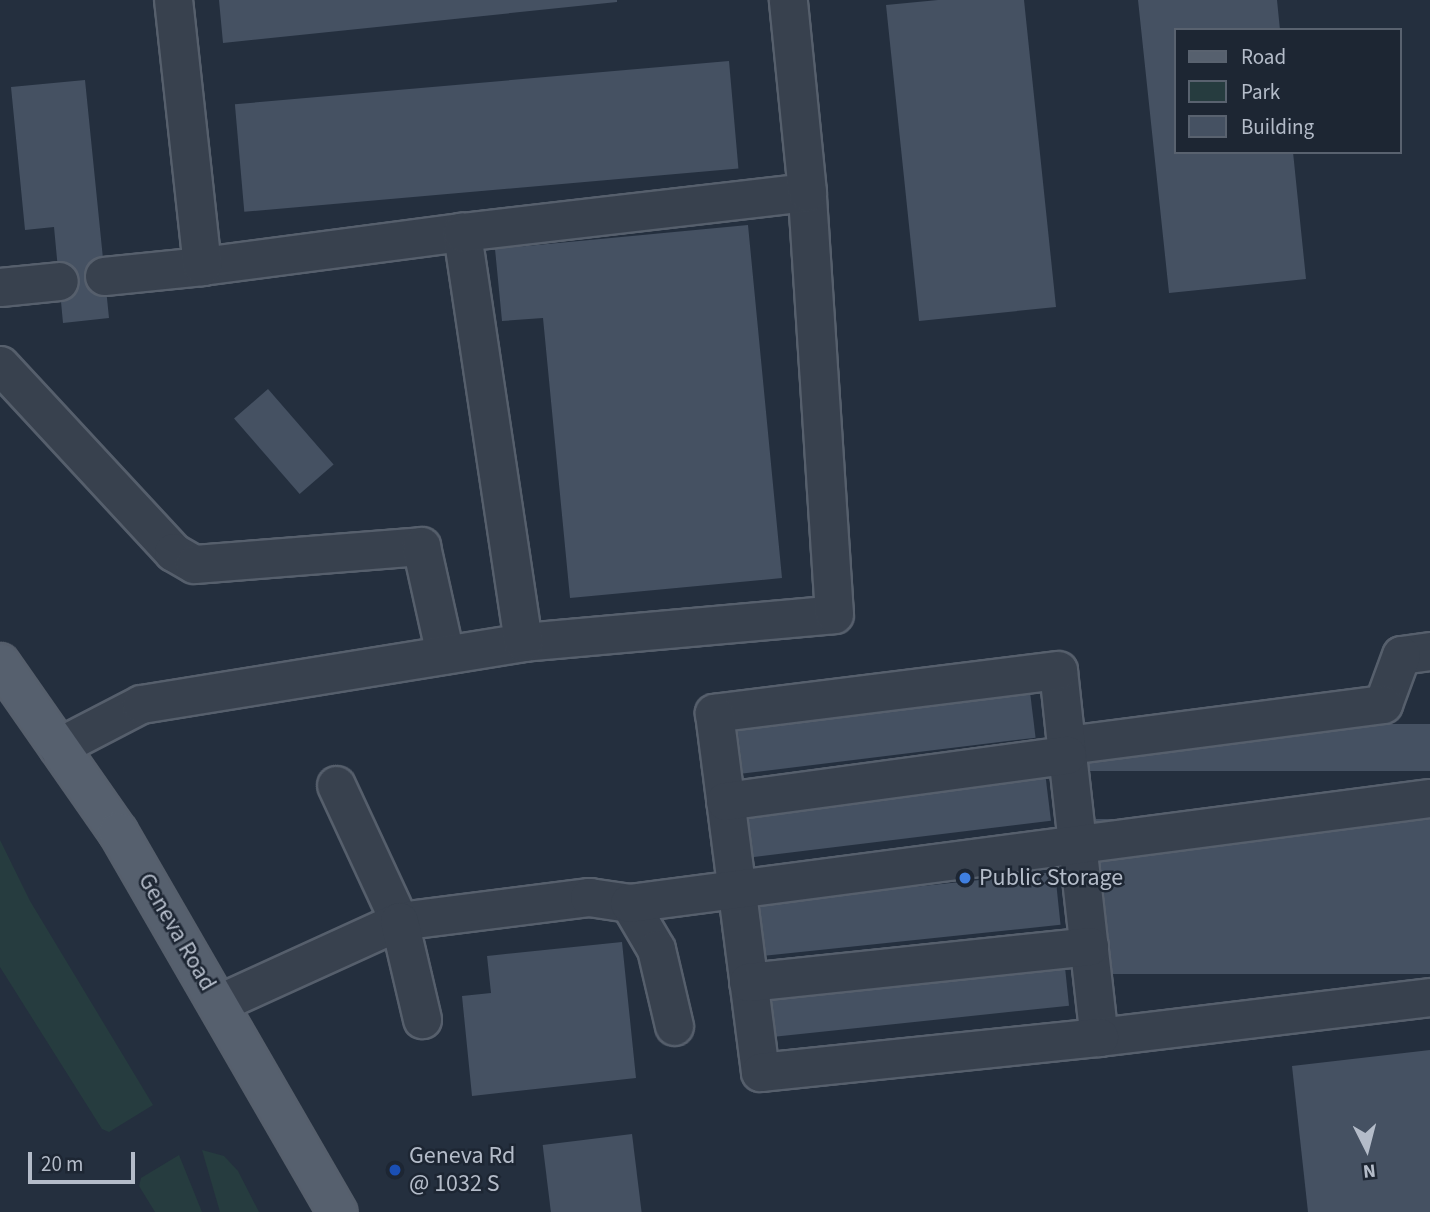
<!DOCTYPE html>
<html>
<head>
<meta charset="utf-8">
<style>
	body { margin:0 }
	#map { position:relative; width:1430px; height:1212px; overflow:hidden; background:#242f3e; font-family:"Source Sans 3",sans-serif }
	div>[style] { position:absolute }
	.green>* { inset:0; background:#263c3f }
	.building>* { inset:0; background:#455162; transform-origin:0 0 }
	.roads { filter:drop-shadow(2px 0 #565f6c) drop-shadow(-2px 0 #565f6c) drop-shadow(0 2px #565f6c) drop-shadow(0 -2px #565f6c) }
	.minor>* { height:37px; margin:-18.5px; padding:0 18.5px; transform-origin:18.5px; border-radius:18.5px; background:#38414e }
	.major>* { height:38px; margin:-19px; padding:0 19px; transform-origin:19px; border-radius:19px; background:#56606e }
	.dots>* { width:19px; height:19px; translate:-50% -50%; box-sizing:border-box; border:4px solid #1d2633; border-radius:50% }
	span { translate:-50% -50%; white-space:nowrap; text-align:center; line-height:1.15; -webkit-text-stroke:5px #1d2633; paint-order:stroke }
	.poi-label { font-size:24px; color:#b4bcc9 }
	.left { translate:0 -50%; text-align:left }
	.street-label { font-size:24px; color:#b4bcc9 }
	.legend { position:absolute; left:1174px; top:28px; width:228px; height:126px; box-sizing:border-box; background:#1d2633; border:2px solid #59626f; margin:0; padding:9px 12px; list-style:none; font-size:21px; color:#b4bcc9 }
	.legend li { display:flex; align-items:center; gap:14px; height:35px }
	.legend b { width:35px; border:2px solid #59626f }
	.north { position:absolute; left:1332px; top:1114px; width:70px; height:70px; -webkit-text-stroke:5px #1d2633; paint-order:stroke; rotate:174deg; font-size:19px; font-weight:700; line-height:28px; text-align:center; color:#b4bcc9 }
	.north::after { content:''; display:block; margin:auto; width:24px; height:32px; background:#b4bcc9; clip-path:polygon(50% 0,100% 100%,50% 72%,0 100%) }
	.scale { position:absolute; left:28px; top:1152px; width:107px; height:32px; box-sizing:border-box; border:4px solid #b4bcc9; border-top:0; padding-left:9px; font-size:21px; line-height:24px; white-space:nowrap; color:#b4bcc9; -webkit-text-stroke:5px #1d2633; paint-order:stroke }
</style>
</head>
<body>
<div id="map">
	<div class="green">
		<div style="clip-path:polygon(0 840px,30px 901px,153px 1105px,109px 1132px,102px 1129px,0 967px)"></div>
		<div style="clip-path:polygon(202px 1150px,224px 1156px,238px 1171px,259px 1212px,220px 1212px)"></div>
		<div style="clip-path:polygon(179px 1155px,202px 1212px,155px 1212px,139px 1186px,141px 1178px)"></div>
	</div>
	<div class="building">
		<div style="clip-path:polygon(219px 0,617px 0,617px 2px,223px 43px)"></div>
		<div style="clip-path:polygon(938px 0,1024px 0,1056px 307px,919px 321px,886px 5px)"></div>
		<div style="clip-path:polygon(1138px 0,1277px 0,1280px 30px,1176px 30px,1176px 152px,1293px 152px,1306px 279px,1169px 293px)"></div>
		<div style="left:729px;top:61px;width:108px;height:496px;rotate:85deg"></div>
		<div style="clip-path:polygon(85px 80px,109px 318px,63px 323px,54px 227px,25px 230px,11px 87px)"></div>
		<div style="clip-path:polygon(748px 225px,782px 578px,570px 598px,543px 318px,502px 321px,495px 249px)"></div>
		<div style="left:268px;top:389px;width:100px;height:45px;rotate:49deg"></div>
		<div style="left:1030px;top:692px;width:46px;height:295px;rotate:83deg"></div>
		<div style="left:1430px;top:724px;width:47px;height:343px;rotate:90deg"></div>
		<div style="left:1045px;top:772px;width:49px;height:303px;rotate:83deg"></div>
		<div style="left:1430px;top:819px;width:155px;height:334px;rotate:90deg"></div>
		<div style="left:1055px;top:872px;width:53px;height:300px;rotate:84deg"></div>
		<div style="clip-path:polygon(622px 942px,636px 1078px,472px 1096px,462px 996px,491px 993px,487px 956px)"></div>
		<div style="left:1064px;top:958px;width:48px;height:301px;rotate:84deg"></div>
		<div style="clip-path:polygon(1430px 1050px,1430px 1212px,1308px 1212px,1292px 1066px)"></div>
		<div style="left:632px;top:1134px;width:79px;height:90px;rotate:83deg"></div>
	</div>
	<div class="roads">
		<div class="minor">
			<div style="left:202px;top:266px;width:262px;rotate:-7.5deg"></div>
			<div style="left:104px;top:276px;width:99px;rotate:-5.8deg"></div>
			<div style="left:202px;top:266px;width:268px;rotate:-96.2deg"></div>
			<div style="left:0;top:287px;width:59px;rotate:-5.8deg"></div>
			<div style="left:0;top:365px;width:255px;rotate:47.2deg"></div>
			<div style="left:173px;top:552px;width:24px;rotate:30deg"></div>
			<div style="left:194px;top:564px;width:228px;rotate:-4.5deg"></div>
			<div style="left:421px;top:546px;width:111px;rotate:77.5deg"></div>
			<div style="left:523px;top:642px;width:312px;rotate:-5.1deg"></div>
			<div style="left:834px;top:614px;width:423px;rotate:-93.7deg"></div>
			<div style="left:1430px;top:651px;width:29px;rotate:172deg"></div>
			<div style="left:1401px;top:655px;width:52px;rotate:110.2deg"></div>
			<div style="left:1383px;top:704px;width:320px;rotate:172.6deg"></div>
			<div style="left:1066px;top:745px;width:294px;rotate:83.6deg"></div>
			<div style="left:1099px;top:1037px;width:333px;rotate:-6.9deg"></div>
			<div style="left:1066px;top:745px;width:75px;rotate:-96.1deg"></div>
			<div style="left:1058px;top:670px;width:347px;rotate:172.9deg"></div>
			<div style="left:714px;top:713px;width:362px;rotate:82.7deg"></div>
			<div style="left:760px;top:1072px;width:341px;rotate:-5.9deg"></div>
			<div style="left:58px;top:747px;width:93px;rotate:-27.4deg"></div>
			<div style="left:141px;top:704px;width:387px;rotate:-9.2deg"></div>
			<div style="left:523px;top:642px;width:415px;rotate:-98.5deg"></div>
			<div style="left:462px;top:232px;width:347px;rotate:-6.6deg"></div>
			<div style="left:807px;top:192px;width:193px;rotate:-95.7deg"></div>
			<div style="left:336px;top:785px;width:150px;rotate:65.1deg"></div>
			<div style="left:399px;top:921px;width:192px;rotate:-7.2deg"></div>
			<div style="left:589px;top:897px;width:40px;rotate:8.5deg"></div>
			<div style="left:629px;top:903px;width:53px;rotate:59.6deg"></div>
			<div style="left:656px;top:949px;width:79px;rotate:76.8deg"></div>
			<div style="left:725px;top:801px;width:345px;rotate:-7.7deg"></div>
			<div style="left:629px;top:903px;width:808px;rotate:-7.47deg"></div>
			<div style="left:748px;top:982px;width:343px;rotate:-6deg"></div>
			<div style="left:219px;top:1003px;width:198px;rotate:-24.5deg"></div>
			<div style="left:399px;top:921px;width:101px;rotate:76.8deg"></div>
		</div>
		<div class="major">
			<div style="left:0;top:663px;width:206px;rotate:55.1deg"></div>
			<div style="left:118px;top:832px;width:439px;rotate:60deg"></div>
		</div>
	</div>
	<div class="dots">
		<div style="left:965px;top:878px;background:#3f7fe0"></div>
		<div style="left:395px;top:1170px;background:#1a4fb4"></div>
	</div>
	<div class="poi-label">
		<span class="left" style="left:979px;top:878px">Public Storage</span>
		<span class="left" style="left:409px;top:1170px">Geneva Rd<br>@ 1032 S</span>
	</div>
	<div class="street-label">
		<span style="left:177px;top:932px;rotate:60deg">Geneva Road</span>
	</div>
	<ul class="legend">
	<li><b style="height:9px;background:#56606e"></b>Road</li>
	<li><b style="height:19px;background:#263c3f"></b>Park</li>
	<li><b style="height:19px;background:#455162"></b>Building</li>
	</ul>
	<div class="north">N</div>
	<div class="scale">20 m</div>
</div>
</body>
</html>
